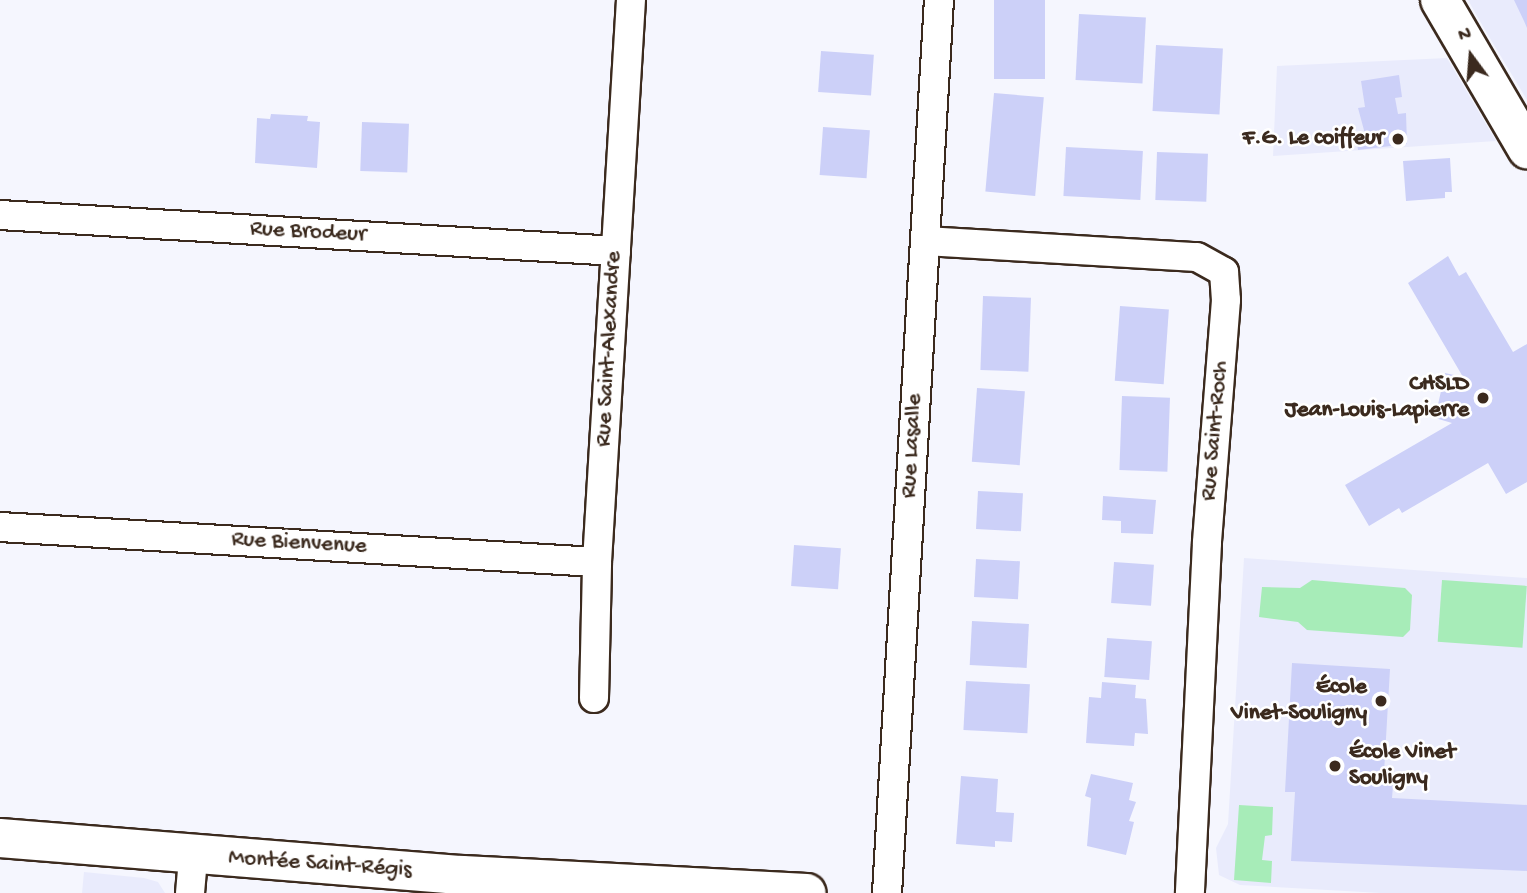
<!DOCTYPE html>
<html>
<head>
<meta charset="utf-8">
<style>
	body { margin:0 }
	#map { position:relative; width:1527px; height:893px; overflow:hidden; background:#f5f6fe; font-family:"Gochi Hand",sans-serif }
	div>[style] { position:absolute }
	.built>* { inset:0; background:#e9ebfc }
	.green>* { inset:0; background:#a7ecb8; transform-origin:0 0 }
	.building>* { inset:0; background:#ccd0f8; transform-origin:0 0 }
	.roads { filter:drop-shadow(2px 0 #3b2a1e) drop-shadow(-2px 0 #3b2a1e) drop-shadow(0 2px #3b2a1e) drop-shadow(0 -2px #3b2a1e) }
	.street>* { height:28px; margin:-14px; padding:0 14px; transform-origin:14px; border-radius:14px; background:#fff }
	.secondary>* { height:38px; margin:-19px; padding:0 19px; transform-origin:19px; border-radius:19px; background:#fff }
	.dots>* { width:19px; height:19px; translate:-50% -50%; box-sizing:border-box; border:4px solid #fff; border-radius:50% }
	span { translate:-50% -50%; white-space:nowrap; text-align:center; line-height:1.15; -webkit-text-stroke:5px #fff; paint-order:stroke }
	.poi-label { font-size:23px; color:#3b2a1e; font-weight:700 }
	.right { translate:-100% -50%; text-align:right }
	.left { translate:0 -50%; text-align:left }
	.street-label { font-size:23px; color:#3b2a1e }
	.north { position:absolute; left:1436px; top:21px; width:70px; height:70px; -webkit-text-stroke:5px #fff; paint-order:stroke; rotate:344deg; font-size:19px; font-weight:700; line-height:28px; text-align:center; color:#3b2a1e }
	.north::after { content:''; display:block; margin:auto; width:24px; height:32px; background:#3b2a1e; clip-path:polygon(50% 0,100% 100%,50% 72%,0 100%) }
</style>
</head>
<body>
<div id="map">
	<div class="built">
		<div style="clip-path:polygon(1468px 0,1527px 0,1527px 100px,1485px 30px)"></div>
		<div style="clip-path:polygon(1447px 58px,1496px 141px,1273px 156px,1277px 66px)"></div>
		<div style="clip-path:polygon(1244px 558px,1527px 578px,1527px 893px,1381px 893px,1240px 885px,1219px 875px,1216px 848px,1228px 824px)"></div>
		<div style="clip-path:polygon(84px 872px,144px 878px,158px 882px,165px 893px,82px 893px)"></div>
	</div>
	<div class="green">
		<div style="clip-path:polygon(1312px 580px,1405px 588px,1412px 595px,1410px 630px,1403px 637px,1307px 630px,1298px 622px,1259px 617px,1262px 587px,1300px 588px)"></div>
		<div style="left:1442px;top:580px;width:85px;height:62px;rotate:4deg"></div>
		<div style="clip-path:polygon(1239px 805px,1273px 807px,1272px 835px,1265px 836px,1262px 860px,1272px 861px,1271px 883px,1234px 880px)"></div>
	</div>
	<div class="building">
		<div style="left:994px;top:0;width:51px;height:79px"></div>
		<div style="clip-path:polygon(1514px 0,1527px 0,1527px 28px,1524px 21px)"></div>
		<div style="left:1079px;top:14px;width:67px;height:66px;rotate:3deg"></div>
		<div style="left:1156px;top:45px;width:67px;height:66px;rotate:3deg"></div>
		<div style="left:821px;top:51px;width:53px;height:41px;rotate:4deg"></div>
		<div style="clip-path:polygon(1399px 75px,1402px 97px,1395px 98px,1398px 114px,1406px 113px,1407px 144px,1358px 150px,1356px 135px,1365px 134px,1358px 108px,1365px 107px,1361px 81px)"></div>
		<div style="left:994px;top:93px;width:50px;height:99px;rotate:5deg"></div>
		<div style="clip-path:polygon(271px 114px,308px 116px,307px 121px,320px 122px,317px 168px,255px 163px,257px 118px,270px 119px)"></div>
		<div style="left:362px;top:122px;width:47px;height:49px;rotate:2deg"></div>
		<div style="left:823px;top:127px;width:47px;height:48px;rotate:4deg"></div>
		<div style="left:1066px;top:147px;width:77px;height:49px;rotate:3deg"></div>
		<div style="left:1157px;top:152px;width:51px;height:48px;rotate:2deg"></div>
		<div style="clip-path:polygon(1450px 158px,1452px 192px,1445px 192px,1445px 198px,1406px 201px,1403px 161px)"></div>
		<div style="clip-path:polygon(1448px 256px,1459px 276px,1466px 272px,1513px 352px,1527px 344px,1527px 482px,1506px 494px,1488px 463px,1402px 513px,1399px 508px,1369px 526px,1345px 485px,1452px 423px,1435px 418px,1445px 373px,1463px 377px,1408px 283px)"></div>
		<div style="left:983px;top:296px;width:48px;height:74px;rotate:2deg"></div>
		<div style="left:1120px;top:306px;width:49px;height:75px;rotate:4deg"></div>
		<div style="left:977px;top:388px;width:48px;height:74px;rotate:4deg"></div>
		<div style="left:1122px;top:396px;width:48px;height:74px;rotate:2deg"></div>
		<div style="left:978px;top:491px;width:45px;height:38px;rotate:3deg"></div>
		<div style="clip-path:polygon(1103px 496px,1156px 500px,1153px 534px,1121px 533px,1121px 521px,1102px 520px)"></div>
		<div style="left:794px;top:545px;width:47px;height:41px;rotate:4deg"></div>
		<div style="left:976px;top:559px;width:44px;height:38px;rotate:3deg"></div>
		<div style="left:1114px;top:562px;width:40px;height:41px;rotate:4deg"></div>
		<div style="left:972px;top:621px;width:57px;height:44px;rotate:3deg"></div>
		<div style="left:1107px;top:638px;width:45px;height:39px;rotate:4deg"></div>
		<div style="clip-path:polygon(1292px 663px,1390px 669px,1384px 773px,1394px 774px,1392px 798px,1527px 805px,1527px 871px,1291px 861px,1295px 792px,1285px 792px)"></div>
		<div style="left:966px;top:681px;width:64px;height:49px;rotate:3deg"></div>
		<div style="clip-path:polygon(1102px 682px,1136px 685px,1135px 698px,1146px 699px,1148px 734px,1135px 733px,1134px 746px,1086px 743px,1089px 697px,1101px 698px)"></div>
		<div style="clip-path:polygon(1091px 774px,1133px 783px,1129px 800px,1136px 802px,1129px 821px,1134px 822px,1126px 855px,1087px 846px,1091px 798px,1085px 796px)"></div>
		<div style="clip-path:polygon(961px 776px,998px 779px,996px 812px,1014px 813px,1012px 842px,995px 841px,995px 847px,956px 844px)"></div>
	</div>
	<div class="roads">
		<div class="street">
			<div style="left:0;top:215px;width:617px;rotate:3.34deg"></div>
			<div style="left:925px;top:241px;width:272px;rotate:3.4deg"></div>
			<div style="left:1197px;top:257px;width:31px;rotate:29deg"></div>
			<div style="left:1224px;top:272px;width:28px;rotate:86deg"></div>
			<div style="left:1226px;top:300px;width:244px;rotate:94.5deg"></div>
			<div style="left:1207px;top:543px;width:350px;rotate:92.8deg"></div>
			<div style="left:0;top:527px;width:598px;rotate:3.36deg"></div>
			<div style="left:594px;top:698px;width:136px;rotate:-88.7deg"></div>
			<div style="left:597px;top:562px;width:563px;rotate:-86.54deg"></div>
			<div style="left:190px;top:893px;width:38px;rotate:-85deg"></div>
			<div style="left:887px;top:893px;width:895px;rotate:-86.67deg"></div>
		</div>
		<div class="secondary">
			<div style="left:1440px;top:0;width:173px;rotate:59.7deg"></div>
			<div style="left:0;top:838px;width:464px;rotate:4.6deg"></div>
			<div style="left:463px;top:875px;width:344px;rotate:3deg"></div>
		</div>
	</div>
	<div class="dots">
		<div style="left:1398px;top:139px;background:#3b2a1e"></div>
		<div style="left:1483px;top:398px;background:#3b2a1e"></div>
		<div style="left:1381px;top:701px;background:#3b2a1e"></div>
		<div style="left:1335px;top:766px;background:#3b2a1e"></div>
	</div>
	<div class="poi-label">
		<span class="right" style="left:1384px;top:139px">F.G. Le coiffeur</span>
		<span class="right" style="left:1469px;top:398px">CHSLD<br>Jean-Louis-Lapierre</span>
		<span class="right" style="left:1367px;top:701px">École<br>Vinet-Souligny</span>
		<span class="left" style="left:1349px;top:766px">École Vinet<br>Souligny</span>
	</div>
	<div class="street-label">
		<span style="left:308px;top:233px;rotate:3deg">Rue Brodeur</span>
		<span style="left:610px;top:349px;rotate:-87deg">Rue Saint-Alexandre</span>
		<span style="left:1216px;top:431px;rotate:-85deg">Rue Saint-Roch</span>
		<span style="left:913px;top:446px;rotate:-87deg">Rue Lasalle</span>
		<span style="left:299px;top:544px;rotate:3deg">Rue Bienvenue</span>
		<span style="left:320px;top:865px;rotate:4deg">Montée Saint-Régis</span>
	</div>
	<div class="north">N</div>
</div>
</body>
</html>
